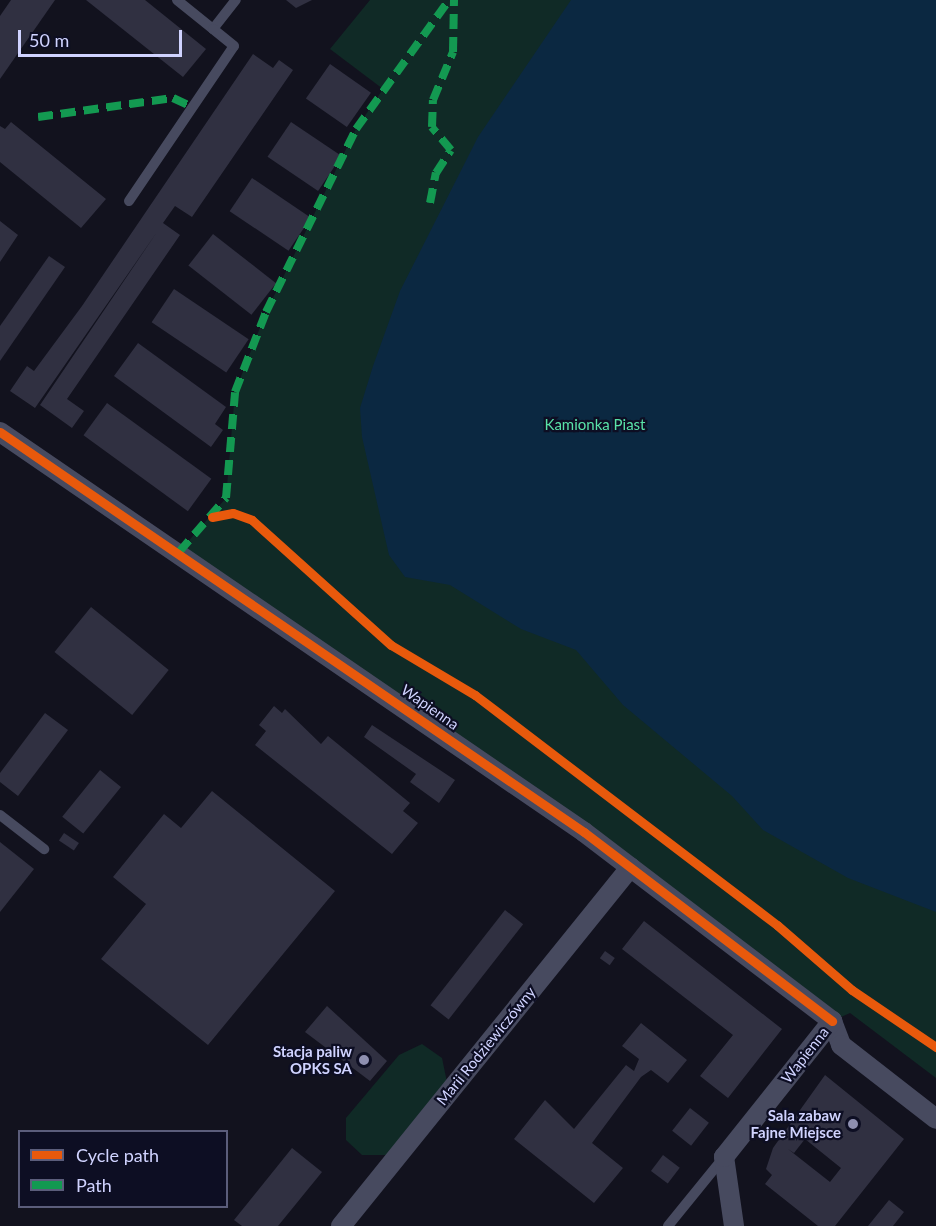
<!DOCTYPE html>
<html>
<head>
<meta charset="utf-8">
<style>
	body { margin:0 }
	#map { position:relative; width:936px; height:1226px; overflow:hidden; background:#12121e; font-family:Lato,sans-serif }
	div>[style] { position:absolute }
	.green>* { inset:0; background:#102a26 }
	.water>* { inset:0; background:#0b2841 }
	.building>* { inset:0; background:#303041; transform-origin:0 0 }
	.service>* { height:10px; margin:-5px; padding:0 5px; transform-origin:5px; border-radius:5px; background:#474a5f }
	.minor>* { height:20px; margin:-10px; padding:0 10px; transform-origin:10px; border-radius:10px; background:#474a5f }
	.quiet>* { height:8px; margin-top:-4px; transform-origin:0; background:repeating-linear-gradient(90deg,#139951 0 15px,transparent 0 23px) }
	.cycleway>* { height:9px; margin:-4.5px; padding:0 4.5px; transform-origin:4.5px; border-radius:4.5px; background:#e8590c }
	.dots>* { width:16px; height:16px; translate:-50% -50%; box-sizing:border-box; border:3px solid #0d0e23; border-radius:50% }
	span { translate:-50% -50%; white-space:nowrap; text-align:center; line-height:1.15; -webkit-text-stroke:4.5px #0d0e23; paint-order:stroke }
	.park-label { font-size:15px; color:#59e2a8 }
	.street-label { font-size:15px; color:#d0d3ff }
	.poi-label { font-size:15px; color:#d0d3ff; font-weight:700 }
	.right { translate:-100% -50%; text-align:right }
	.legend { position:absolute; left:18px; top:1130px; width:210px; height:78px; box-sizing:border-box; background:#0d0e23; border:2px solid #5b5d7b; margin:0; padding:8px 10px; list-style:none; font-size:18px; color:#d0d3ff }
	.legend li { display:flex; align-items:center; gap:12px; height:30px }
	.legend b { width:30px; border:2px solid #5b5d7b }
	.scale { position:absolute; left:18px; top:30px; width:164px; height:27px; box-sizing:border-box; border:3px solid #d0d3ff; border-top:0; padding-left:8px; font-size:18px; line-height:21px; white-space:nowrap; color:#d0d3ff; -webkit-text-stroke:4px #0d0e23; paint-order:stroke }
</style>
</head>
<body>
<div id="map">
	<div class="green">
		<div style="clip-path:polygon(370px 0,936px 0,936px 1078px,850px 1013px,832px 1021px,179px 552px,226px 498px,235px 392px,266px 312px,356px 129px,383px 89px,330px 49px)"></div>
		<div style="clip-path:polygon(422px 1044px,442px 1058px,449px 1092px,398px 1155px,362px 1155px,346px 1140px,346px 1118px,399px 1055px)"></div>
	</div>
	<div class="water">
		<div style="clip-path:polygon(571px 0,936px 0,936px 912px,848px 878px,763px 830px,732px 796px,623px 705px,576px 650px,521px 629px,450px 585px,405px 577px,389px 555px,362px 437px,360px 408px,373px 366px,400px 291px,478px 137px)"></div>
	</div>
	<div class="building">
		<div style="clip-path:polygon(11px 0,55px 0,0 79px,0 16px)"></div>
		<div style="clip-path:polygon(86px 0,145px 0,206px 49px,183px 77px)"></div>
		<div style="clip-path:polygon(286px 0,312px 0,296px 8px)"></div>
		<div style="clip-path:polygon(253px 54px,273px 68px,279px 60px,293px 70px,192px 217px,175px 206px,163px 223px,180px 235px,67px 399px,84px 411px,72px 428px,40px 405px,157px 232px,35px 408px,10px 391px,27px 366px,34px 371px,82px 306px)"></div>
		<div style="left:330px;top:64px;width:50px;height:42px;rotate:35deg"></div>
		<div style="clip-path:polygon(11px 122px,106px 199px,81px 228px,0 162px,0 126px,5px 129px)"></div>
		<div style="left:291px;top:122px;width:61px;height:42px;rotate:34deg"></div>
		<div style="left:252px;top:178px;width:71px;height:40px;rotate:34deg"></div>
		<div style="clip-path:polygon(0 221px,18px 235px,0 262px)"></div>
		<div style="left:213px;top:234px;width:80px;height:40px;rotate:38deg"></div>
		<div style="clip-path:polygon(49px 256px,65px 267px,0 361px,0 326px)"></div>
		<div style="left:174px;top:289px;width:90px;height:40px;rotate:34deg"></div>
		<div style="clip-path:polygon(138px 343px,226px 407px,215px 424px,223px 430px,211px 447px,114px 376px)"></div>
		<div style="left:107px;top:403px;width:129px;height:40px;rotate:36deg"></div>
		<div style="left:91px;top:607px;width:100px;height:58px;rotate:39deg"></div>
		<div style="clip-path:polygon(274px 706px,282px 713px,285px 709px,321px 744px,328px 736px,410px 803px,403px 811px,418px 823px,392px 854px,255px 745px,266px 731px,259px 725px)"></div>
		<div style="clip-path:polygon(45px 713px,68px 730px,18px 796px,0 782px,0 773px)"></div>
		<div style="clip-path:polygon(372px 725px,455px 780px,439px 803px,410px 782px,416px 774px,364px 737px)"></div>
		<div style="left:100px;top:770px;width:27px;height:60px;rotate:39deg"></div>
		<div style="clip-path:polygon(212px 791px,335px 891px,208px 1045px,101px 959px,146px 904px,113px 877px,164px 814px,181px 828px)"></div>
		<div style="left:64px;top:833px;width:18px;height:9px;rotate:34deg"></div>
		<div style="clip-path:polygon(0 842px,34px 869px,0 912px)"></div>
		<div style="left:505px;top:910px;width:23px;height:121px;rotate:38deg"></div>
		<div style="clip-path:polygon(644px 921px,782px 1029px,728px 1098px,700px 1076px,733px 1035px,622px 949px)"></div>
		<div style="left:605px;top:951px;width:12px;height:9px;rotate:35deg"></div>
		<div style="clip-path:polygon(327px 1006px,387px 1061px,370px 1081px,305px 1032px)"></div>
		<div style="clip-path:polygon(641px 1023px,687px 1060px,668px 1083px,651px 1070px,641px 1077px,592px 1143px,623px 1168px,594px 1203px,514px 1139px,545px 1100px,574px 1129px,626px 1065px,634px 1071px,639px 1059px,622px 1046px)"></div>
		<div style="clip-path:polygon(evenodd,825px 1075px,904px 1139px,835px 1226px,818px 1226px,765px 1184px,772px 1175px,766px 1169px,773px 1148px,825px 1075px,805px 1139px,841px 1168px,830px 1182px,788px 1149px,794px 1153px,805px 1139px)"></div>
		<div style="left:690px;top:1108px;width:24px;height:29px;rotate:38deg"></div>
		<div style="clip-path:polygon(292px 1148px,322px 1172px,278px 1226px,242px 1226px,234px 1220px)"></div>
		<div style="left:663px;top:1155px;width:21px;height:20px;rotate:37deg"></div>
		<div style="clip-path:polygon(889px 1200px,904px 1212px,893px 1226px,868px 1226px)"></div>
	</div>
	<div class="service">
		<div style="left:177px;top:0;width:46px;rotate:38.9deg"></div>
		<div style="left:213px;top:29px;width:37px;rotate:-52deg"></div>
		<div style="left:129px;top:201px;width:187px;rotate:-55.9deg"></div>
		<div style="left:234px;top:46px;width:27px;rotate:-141deg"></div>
		<div style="left:0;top:815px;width:56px;rotate:37.7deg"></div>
		<div style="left:668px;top:1226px;width:89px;rotate:-50.9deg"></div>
	</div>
	<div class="minor">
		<div style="left:0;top:432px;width:708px;rotate:34.41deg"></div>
		<div style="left:584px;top:832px;width:312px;rotate:37.3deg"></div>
		<div style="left:832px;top:1021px;width:26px;rotate:69deg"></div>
		<div style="left:841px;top:1045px;width:120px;rotate:37.9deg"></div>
		<div style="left:341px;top:1226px;width:461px;rotate:-51.1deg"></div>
		<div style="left:734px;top:1226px;width:70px;rotate:-98.2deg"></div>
		<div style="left:724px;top:1157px;width:174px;rotate:-51.5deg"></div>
	</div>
	<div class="quiet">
		<div style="left:38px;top:117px;width:136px;rotate:-8deg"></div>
		<div style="left:173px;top:98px;width:21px;rotate:25deg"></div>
		<div style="left:430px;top:203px;width:31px;rotate:-79deg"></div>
		<div style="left:436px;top:173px;width:27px;rotate:-57deg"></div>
		<div style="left:451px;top:150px;width:30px;rotate:-130deg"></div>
		<div style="left:432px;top:127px;width:27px;rotate:-88deg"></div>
		<div style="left:433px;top:100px;width:52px;rotate:-67.4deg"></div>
		<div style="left:453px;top:52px;width:52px;rotate:-88.9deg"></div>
		<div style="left:179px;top:552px;width:72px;rotate:-49deg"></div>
		<div style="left:226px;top:498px;width:106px;rotate:-85.1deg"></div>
		<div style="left:235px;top:392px;width:86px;rotate:-68.8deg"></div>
		<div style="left:266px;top:312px;width:204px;rotate:-63.8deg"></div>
		<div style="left:356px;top:129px;width:159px;rotate:-54.2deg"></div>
	</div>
	<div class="cycleway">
		<div style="left:0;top:432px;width:708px;rotate:34.41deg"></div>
		<div style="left:584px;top:832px;width:312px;rotate:37.3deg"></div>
		<div style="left:212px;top:517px;width:21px;rotate:-11deg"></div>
		<div style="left:233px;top:513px;width:20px;rotate:20deg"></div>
		<div style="left:252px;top:520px;width:187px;rotate:42deg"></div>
		<div style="left:391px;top:645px;width:98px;rotate:30.8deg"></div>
		<div style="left:475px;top:695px;width:380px;rotate:37.3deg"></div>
		<div style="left:777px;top:925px;width:99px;rotate:40.9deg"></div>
		<div style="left:852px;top:990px;width:102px;rotate:34.2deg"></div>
	</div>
	<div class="dots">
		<div style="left:364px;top:1060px;background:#8e8fb0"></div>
		<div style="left:853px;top:1124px;background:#8e8fb0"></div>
	</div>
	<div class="park-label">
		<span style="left:595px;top:425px">Kamionka Piast</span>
	</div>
	<div class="street-label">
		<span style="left:430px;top:707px;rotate:35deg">Wapienna</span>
		<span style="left:486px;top:1046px;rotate:-51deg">Marii Rodziewiczówny</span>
		<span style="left:805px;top:1055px;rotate:-52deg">Wapienna</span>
	</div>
	<div class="poi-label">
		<span class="right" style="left:352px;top:1060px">Stacja paliw<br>OPKS SA</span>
		<span class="right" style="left:841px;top:1124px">Sala zabaw<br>Fajne Miejsce</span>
	</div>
	<ul class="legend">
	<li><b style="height:8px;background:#e8590c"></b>Cycle path</li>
	<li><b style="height:8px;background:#139951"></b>Path</li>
	</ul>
	<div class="scale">50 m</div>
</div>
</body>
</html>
